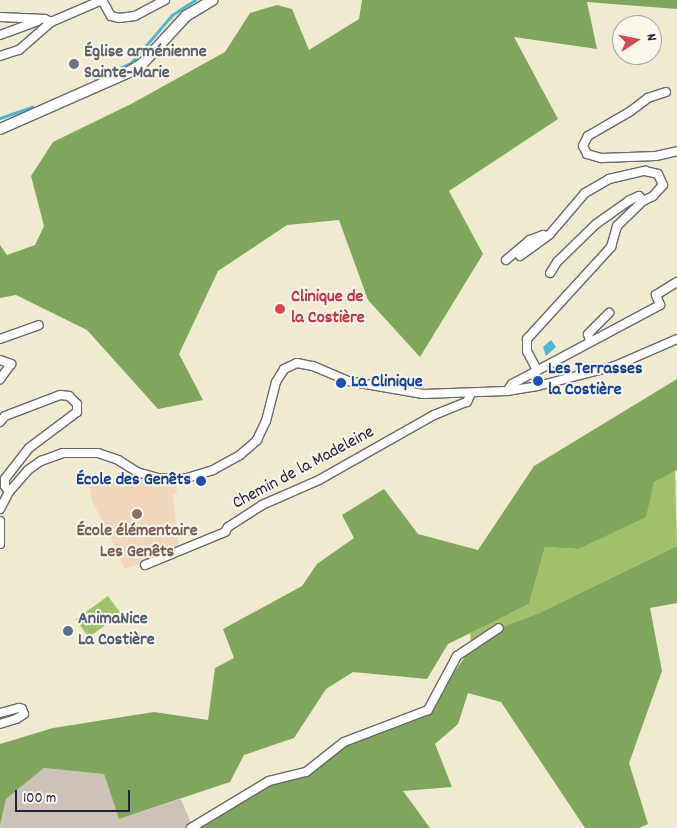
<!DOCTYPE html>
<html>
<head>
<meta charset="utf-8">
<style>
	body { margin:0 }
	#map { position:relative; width:677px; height:828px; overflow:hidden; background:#f0ead0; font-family:Dekko,sans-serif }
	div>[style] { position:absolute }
	.built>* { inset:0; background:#efd6bc }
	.industrial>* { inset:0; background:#cdc2b9 }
	.green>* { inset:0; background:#a0c069; transform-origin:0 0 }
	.forest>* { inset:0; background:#80a65d }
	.water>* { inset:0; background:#4fb6cd }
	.stream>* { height:2.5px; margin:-1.25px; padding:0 1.25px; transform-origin:1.25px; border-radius:1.25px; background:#4fb6cd }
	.roads { filter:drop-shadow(1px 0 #6a686f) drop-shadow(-1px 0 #6a686f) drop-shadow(0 1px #6a686f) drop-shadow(0 -1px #6a686f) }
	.minor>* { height:8px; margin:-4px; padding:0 4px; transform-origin:4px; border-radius:4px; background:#fff }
	.tertiary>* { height:10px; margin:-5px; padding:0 5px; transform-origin:5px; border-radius:5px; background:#fff }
	.dots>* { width:14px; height:14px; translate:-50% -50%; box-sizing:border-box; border:2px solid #fbf7ec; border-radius:50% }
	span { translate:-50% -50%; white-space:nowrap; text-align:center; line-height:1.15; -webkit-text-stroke:4px #fbf7ec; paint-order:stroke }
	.worship-label { font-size:18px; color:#5b616d; font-weight:700 }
	.left { translate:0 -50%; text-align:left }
	.health-label { font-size:18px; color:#be3a42; font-weight:700 }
	.transit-label { font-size:18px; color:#164399; font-weight:700 }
	.right { translate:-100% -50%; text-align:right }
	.street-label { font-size:18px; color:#22223b }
	.education-label { font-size:18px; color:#785e54; font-weight:700 }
	.service-label { font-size:18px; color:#4e5e75; font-weight:700 }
	.north { position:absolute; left:612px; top:15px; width:50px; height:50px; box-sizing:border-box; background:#fbf7ec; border:1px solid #a4a2a5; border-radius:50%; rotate:79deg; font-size:14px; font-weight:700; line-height:20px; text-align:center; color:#22223b }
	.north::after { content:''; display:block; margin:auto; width:18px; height:22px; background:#d1495b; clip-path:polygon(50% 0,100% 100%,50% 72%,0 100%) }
	.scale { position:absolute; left:15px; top:790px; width:115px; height:22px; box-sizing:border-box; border:2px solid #22223b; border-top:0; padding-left:6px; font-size:15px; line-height:18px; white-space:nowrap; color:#22223b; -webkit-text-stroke:4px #fbf7ec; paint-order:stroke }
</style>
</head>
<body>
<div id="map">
	<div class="built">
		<div style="clip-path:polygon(113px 481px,148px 482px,176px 486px,177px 493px,173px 494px,179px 550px,148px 561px,144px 559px,136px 565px,125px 569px,92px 500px,89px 485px)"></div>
	</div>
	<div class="industrial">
		<div style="clip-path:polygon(44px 768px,104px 774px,119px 819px,181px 799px,193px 828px,0 828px,6px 799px)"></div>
	</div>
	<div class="green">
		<div style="clip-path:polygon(675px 469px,677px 546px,537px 614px,499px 628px,471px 648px,470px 633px,529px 604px,545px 547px,578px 549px,654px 482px)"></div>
		<div style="left:108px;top:596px;width:22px;height:40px;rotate:54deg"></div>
	</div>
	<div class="forest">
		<div style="clip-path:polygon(362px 0,677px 0,677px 9px,587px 2px,597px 49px,514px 37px,558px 119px,449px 191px,483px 254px,420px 357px,368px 300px,339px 220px,287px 225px,218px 271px,179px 354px,203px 400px,158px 409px,87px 330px,16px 295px,0 298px,0 245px,7px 255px,35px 245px,44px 226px,31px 176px,53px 142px,131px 104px,225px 52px,250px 13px,277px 5px,292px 9px,309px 50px,359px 19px)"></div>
		<div style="clip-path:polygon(677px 379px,677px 470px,654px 482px,646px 517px,578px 549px,545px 547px,529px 604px,448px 644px,427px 679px,353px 672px,326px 689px,294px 738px,244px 755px,230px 782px,119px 819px,104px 774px,44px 768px,6px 799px,0 826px,0 744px,53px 728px,154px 712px,208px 720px,215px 668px,234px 658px,223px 629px,302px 586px,317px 564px,354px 538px,342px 515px,384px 489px,418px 534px,478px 550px,534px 466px)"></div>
		<div style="clip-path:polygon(677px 546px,677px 603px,650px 608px,662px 671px,629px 763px,648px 824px,639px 828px,585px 828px,501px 702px,468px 693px,458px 724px,435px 744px,452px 787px,403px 791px,430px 828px,193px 828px,254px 789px,306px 772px,344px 742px,428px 710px,471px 648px,499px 628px,537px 614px)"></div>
	</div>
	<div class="water">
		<div style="clip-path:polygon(551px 340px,556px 347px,546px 356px,543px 347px)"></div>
	</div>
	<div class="stream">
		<div style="left:95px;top:79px;width:39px;rotate:-24deg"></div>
		<div style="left:131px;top:63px;width:63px;rotate:-49.5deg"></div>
		<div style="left:172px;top:15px;width:27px;rotate:-33deg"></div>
		<div style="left:0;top:118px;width:34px;rotate:-19deg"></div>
	</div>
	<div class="roads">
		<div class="minor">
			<div style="left:102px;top:0;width:18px;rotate:61deg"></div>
			<div style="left:111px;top:16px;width:8px;rotate:14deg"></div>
			<div style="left:119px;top:18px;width:16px;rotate:-7deg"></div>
			<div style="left:135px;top:16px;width:34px;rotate:-28deg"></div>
			<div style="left:0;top:17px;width:45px;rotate:2.5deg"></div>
			<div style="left:45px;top:19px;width:7px;rotate:27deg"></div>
			<div style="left:0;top:35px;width:40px;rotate:-20.2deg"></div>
			<div style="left:0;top:56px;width:20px;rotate:-18deg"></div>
			<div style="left:19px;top:50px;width:43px;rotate:-41.2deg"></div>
			<div style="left:51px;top:22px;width:56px;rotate:-23.3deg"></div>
			<div style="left:666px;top:92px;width:19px;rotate:162deg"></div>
			<div style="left:648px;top:98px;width:21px;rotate:143deg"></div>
			<div style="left:631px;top:111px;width:50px;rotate:149.8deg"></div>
			<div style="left:588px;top:136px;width:11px;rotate:117deg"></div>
			<div style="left:583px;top:146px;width:9px;rotate:63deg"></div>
			<div style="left:587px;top:154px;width:15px;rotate:16deg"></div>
			<div style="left:601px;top:158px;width:55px;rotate:-2.1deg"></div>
			<div style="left:656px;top:156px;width:22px;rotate:-13deg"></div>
			<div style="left:520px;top:256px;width:37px;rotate:-36deg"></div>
			<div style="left:550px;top:234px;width:54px;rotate:-49.5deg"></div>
			<div style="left:585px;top:193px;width:28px;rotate:-30deg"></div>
			<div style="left:609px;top:179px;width:37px;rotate:-13deg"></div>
			<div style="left:645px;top:171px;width:13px;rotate:13deg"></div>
			<div style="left:658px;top:174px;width:12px;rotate:66deg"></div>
			<div style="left:663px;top:185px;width:15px;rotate:132deg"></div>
			<div style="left:653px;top:196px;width:11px;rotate:153deg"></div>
			<div style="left:506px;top:260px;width:31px;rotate:-40deg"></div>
			<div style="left:530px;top:240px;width:14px;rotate:-21deg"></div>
			<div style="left:0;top:339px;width:41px;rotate:-19.7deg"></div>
			<div style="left:590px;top:341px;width:7px;rotate:-106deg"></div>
			<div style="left:588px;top:334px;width:30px;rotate:-45deg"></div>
			<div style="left:0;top:360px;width:12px;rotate:20deg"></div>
			<div style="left:11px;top:364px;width:19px;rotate:126deg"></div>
			<div style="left:537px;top:370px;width:21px;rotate:-118deg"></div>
			<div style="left:527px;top:351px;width:12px;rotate:-90deg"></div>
			<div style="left:527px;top:339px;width:125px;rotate:-47.6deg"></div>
			<div style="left:611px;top:247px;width:22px;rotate:-74deg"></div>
			<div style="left:617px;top:226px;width:36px;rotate:-44deg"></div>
			<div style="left:643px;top:201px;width:6px;rotate:-129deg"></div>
			<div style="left:639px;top:196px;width:10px;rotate:156deg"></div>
			<div style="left:630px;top:200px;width:42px;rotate:144.8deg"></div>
			<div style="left:596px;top:224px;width:54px;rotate:135.7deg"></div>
			<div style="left:557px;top:262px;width:13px;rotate:122deg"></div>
			<div style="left:507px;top:391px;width:9px;rotate:-54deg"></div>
			<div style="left:512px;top:384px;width:168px;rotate:-28.1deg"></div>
			<div style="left:660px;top:305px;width:11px;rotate:-112deg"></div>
			<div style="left:656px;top:295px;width:25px;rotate:-32deg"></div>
			<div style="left:0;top:422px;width:8px;rotate:-50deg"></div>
			<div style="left:5px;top:416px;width:59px;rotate:-20.9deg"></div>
			<div style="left:60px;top:395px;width:9px;rotate:6deg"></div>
			<div style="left:69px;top:396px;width:11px;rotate:45deg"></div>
			<div style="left:77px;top:404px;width:8px;rotate:90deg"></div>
			<div style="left:77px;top:412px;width:60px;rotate:143.1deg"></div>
			<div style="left:29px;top:448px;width:39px;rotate:128deg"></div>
			<div style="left:5px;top:479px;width:7px;rotate:90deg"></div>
			<div style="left:5px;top:486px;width:7px;rotate:56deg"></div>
			<div style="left:0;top:509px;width:19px;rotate:-62deg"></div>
			<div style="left:9px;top:492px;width:29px;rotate:-49deg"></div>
			<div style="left:28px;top:470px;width:16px;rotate:-35deg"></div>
			<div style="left:41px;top:461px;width:23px;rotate:-20deg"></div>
			<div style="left:63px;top:453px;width:35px"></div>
			<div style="left:98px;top:453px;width:21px;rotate:19deg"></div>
			<div style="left:118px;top:460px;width:22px;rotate:32deg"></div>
			<div style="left:137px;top:472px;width:22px;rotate:16deg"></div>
			<div style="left:158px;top:478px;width:29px"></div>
			<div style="left:187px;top:478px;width:27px;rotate:-17deg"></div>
			<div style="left:213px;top:470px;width:31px;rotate:-29deg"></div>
			<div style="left:240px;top:455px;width:23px;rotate:-41deg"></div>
			<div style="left:257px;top:440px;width:21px;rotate:-65deg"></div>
			<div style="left:266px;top:421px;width:40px;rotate:-75.6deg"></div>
			<div style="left:276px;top:382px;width:15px;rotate:-58deg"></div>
			<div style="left:284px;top:369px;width:14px;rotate:-25deg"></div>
			<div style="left:297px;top:363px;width:16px;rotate:11deg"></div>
			<div style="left:313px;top:366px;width:38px;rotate:23deg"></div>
			<div style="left:348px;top:381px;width:76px;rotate:9.8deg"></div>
			<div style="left:423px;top:394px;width:84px;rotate:-2deg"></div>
			<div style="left:507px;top:391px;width:31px;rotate:-9deg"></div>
			<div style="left:538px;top:386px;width:80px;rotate:-14.6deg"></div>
			<div style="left:615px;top:366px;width:68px;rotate:-23.5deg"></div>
			<div style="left:0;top:521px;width:23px;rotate:90deg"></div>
			<div style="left:145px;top:565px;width:87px;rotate:-22.4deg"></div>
			<div style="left:225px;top:532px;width:6px;rotate:-59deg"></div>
			<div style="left:228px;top:527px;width:40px;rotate:-32.9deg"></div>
			<div style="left:262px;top:505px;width:62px;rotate:-23.7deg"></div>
			<div style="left:319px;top:480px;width:132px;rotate:-29.5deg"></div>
			<div style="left:434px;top:415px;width:35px;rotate:-22deg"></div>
			<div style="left:467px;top:402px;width:10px;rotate:-66deg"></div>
			<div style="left:0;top:713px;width:20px;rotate:-15deg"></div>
			<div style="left:19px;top:708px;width:3px;rotate:18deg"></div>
			<div style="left:22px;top:709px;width:5px;rotate:68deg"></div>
			<div style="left:24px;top:714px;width:9px;rotate:148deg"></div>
			<div style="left:16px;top:719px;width:17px;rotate:163deg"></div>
			<div style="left:191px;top:828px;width:91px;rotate:-31.1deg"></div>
			<div style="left:269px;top:781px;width:38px;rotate:-14deg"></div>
			<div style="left:306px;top:772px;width:48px;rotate:-38.3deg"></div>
			<div style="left:344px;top:742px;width:90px;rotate:-20.9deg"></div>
			<div style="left:428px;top:710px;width:61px;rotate:-61.8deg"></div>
			<div style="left:457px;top:656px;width:50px;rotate:-33.7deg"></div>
		</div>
		<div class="tertiary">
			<div style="left:0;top:129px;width:139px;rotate:-23.8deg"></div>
			<div style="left:127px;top:73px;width:17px;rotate:-31deg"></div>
			<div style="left:142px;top:64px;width:65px;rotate:-47.5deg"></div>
			<div style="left:186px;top:16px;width:31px;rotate:-31deg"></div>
		</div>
	</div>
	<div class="dots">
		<div style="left:74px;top:64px;background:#6b7280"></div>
		<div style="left:280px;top:309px;background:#e0444e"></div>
		<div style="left:538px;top:381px;background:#1a4fb4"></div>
		<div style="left:341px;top:383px;background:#1a4fb4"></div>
		<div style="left:201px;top:481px;background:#1a4fb4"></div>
		<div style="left:137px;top:514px;background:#8d6e63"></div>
		<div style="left:68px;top:631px;background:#5c6f8a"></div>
	</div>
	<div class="worship-label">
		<span class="left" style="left:84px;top:64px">Église arménienne<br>Sainte-Marie</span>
	</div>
	<div class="health-label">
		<span class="left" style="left:291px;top:309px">Clinique de<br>la Costière</span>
	</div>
	<div class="transit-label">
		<span class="left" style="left:548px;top:381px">Les Terrasses<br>la Costière</span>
		<span class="left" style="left:351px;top:383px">La Clinique</span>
		<span class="right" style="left:191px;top:481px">École des Genêts</span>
	</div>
	<div class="street-label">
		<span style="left:304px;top:469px;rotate:-28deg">Chemin de la Madeleine</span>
	</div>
	<div class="education-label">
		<span style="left:137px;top:543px">École élémentaire<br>Les Genêts</span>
	</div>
	<div class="service-label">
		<span class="left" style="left:78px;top:631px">AnimaNice<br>La Costière</span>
	</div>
	<div class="north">N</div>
	<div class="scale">100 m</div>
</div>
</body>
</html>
